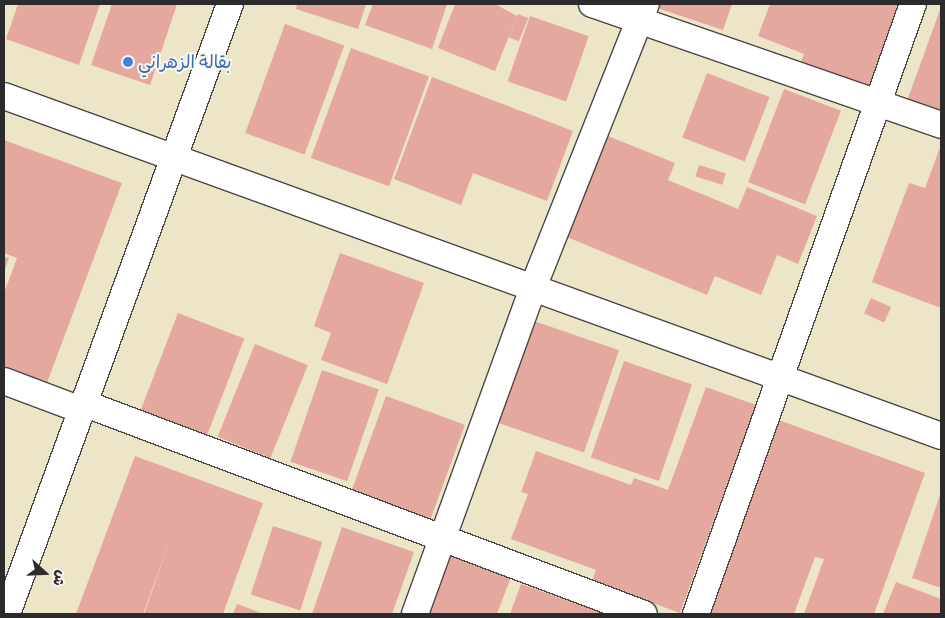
<!DOCTYPE html>
<html>
<head>
<meta charset="utf-8">
<style>
	body { margin:0 }
	#map { position:relative; width:945px; height:618px; overflow:hidden; background:#ece5c7; font-family:Itim,"Playpen Sans Arabic",sans-serif }
	div>[style] { position:absolute }
	.building>* { inset:0; background:#e5a89f; transform-origin:0 0 }
	.roads { filter:drop-shadow(1px 0 #484742) drop-shadow(-1px 0 #484742) drop-shadow(0 1px #484742) drop-shadow(0 -1px #484742) }
	.street>* { height:26px; margin:-13px; padding:0 13px; transform-origin:13px; border-radius:13px; background:#fff }
	.dots>* { width:14px; height:14px; translate:-50% -50%; box-sizing:border-box; border:2px solid #fbf7ec; border-radius:50% }
	span { translate:-50% -50%; white-space:nowrap; text-align:center; line-height:1.15; -webkit-text-stroke:4px #fbf7ec; paint-order:stroke }
	.shop-label { font-size:18px; color:#366cbe }
	.left { translate:0 -50%; text-align:left }
	.frame { position:absolute; inset:0; border:5px solid #2b2b2b; pointer-events:none }
	.north { position:absolute; left:20px; top:548px; width:50px; height:50px; -webkit-text-stroke:4px #fbf7ec; paint-order:stroke; rotate:110deg; font-size:14px; font-weight:700; line-height:20px; text-align:center; color:#2b2b2b }
	.north::after { content:''; display:block; margin:auto; width:18px; height:22px; background:#2b2b2b; clip-path:polygon(50% 0,100% 100%,50% 72%,0 100%) }
</style>
</head>
<body>
<div id="map">
	<div class="building">
		<div style="clip-path:polygon(18px 4px,100px 4px,79px 65px,6px 39px)"></div>
		<div style="clip-path:polygon(112px 4px,177px 4px,150px 85px,91px 65px)"></div>
		<div style="clip-path:polygon(297px 4px,366px 4px,358px 29px,296px 9px)"></div>
		<div style="clip-path:polygon(373px 4px,447px 4px,432px 49px,365px 25px)"></div>
		<div style="clip-path:polygon(455px 4px,495px 4px,517px 16px,495px 71px,438px 48px)"></div>
		<div style="clip-path:polygon(645px 4px,732px 4px,723px 30px)"></div>
		<div style="clip-path:polygon(770px 4px,906px 4px,871px 98px,798px 71px,804px 54px,758px 36px)"></div>
		<div style="clip-path:polygon(941px 7px,941px 113px,907px 101px)"></div>
		<div style="left:518px;top:14px;width:11px;height:25px;rotate:22deg"></div>
		<div style="left:530px;top:16px;width:62px;height:69px;rotate:19deg"></div>
		<div style="left:285px;top:24px;width:63px;height:116px;rotate:20deg"></div>
		<div style="left:351px;top:48px;width:83px;height:117px;rotate:20deg"></div>
		<div style="left:707px;top:73px;width:67px;height:69px;rotate:21deg"></div>
		<div style="clip-path:polygon(432px 77px,573px 131px,547px 201px,473px 173px,461px 205px,394px 179px)"></div>
		<div style="left:784px;top:89px;width:61px;height:100px;rotate:21deg"></div>
		<div style="clip-path:polygon(603px 134px,675px 163px,668px 180px,738px 209px,747px 187px,817px 216px,798px 264px,777px 255px,761px 295px,715px 276px,707px 295px,562px 235px)"></div>
		<div style="clip-path:polygon(4px 140px,122px 183px,45px 388px,4px 373px,4px 293px,17px 258px,4px 253px)"></div>
		<div style="clip-path:polygon(941px 145px,941px 308px,872px 282px,909px 183px,925px 188px)"></div>
		<div style="left:699px;top:165px;width:28px;height:12px;rotate:17deg"></div>
		<div style="clip-path:polygon(340px 253px,424px 283px,387px 384px,321px 360px,331px 333px,314px 326px)"></div>
		<div style="clip-path:polygon(4px 257px,9px 258px,4px 272px)"></div>
		<div style="left:871px;top:298px;width:22px;height:17px;rotate:24deg"></div>
		<div style="left:178px;top:313px;width:71px;height:105px;rotate:21deg"></div>
		<div style="left:534px;top:321px;width:90px;height:108px;rotate:19deg"></div>
		<div style="left:255px;top:344px;width:57px;height:100px;rotate:22deg"></div>
		<div style="left:624px;top:361px;width:72px;height:102px;rotate:19deg"></div>
		<div style="left:322px;top:370px;width:60px;height:97px;rotate:19deg"></div>
		<div style="clip-path:polygon(706px 387px,756px 405px,680px 613px,592px 581px,596px 570px,511px 539px,528px 494px,521px 492px,536px 451px,631px 485px,634px 478px,668px 490px)"></div>
		<div style="left:386px;top:396px;width:84px;height:109px;rotate:20deg"></div>
		<div style="clip-path:polygon(776px 419px,925px 473px,874px 614px,804px 614px,824px 559px,815px 557px,794px 614px,705px 614px)"></div>
		<div style="clip-path:polygon(135px 456px,263px 503px,223px 614px,144px 614px,171px 537px,143px 614px,76px 614px)"></div>
		<div style="clip-path:polygon(941px 492px,941px 588px,912px 578px)"></div>
		<div style="left:273px;top:526px;width:52px;height:72px;rotate:18deg"></div>
		<div style="clip-path:polygon(342px 527px,414px 552px,392px 614px,312px 614px)"></div>
		<div style="clip-path:polygon(445px 553px,511px 577px,497px 614px,423px 614px)"></div>
		<div style="clip-path:polygon(896px 582px,941px 599px,941px 614px,883px 614px)"></div>
		<div style="clip-path:polygon(521px 584px,606px 614px,510px 614px)"></div>
		<div style="clip-path:polygon(237px 604px,264px 614px,233px 614px)"></div>
	</div>
	<div class="roads">
		<div class="street">
			<div style="left:592px;top:4px;width:369px;rotate:19.1deg"></div>
			<div style="left:4px;top:96px;width:997px;rotate:19.94deg"></div>
			<div style="left:4px;top:381px;width:82px;rotate:20.6deg"></div>
			<div style="left:83px;top:403px;width:599px;rotate:20.61deg"></div>
			<div style="left:7px;top:614px;width:649px;rotate:-69.92deg"></div>
			<div style="left:415px;top:614px;width:344px;rotate:-70.1deg"></div>
			<div style="left:532px;top:290px;width:308px;rotate:-68.3deg"></div>
			<div style="left:696px;top:614px;width:647px;rotate:-70.42deg"></div>
		</div>
	</div>
	<div class="dots">
		<div style="left:128px;top:62px;background:#3f7fe0"></div>
	</div>
	<div class="shop-label">
		<span class="left" style="left:138px;top:62px">بقالة الزهراني</span>
	</div>
	<div class="frame"></div>
	<div class="north">ش</div>
</div>
</body>
</html>
